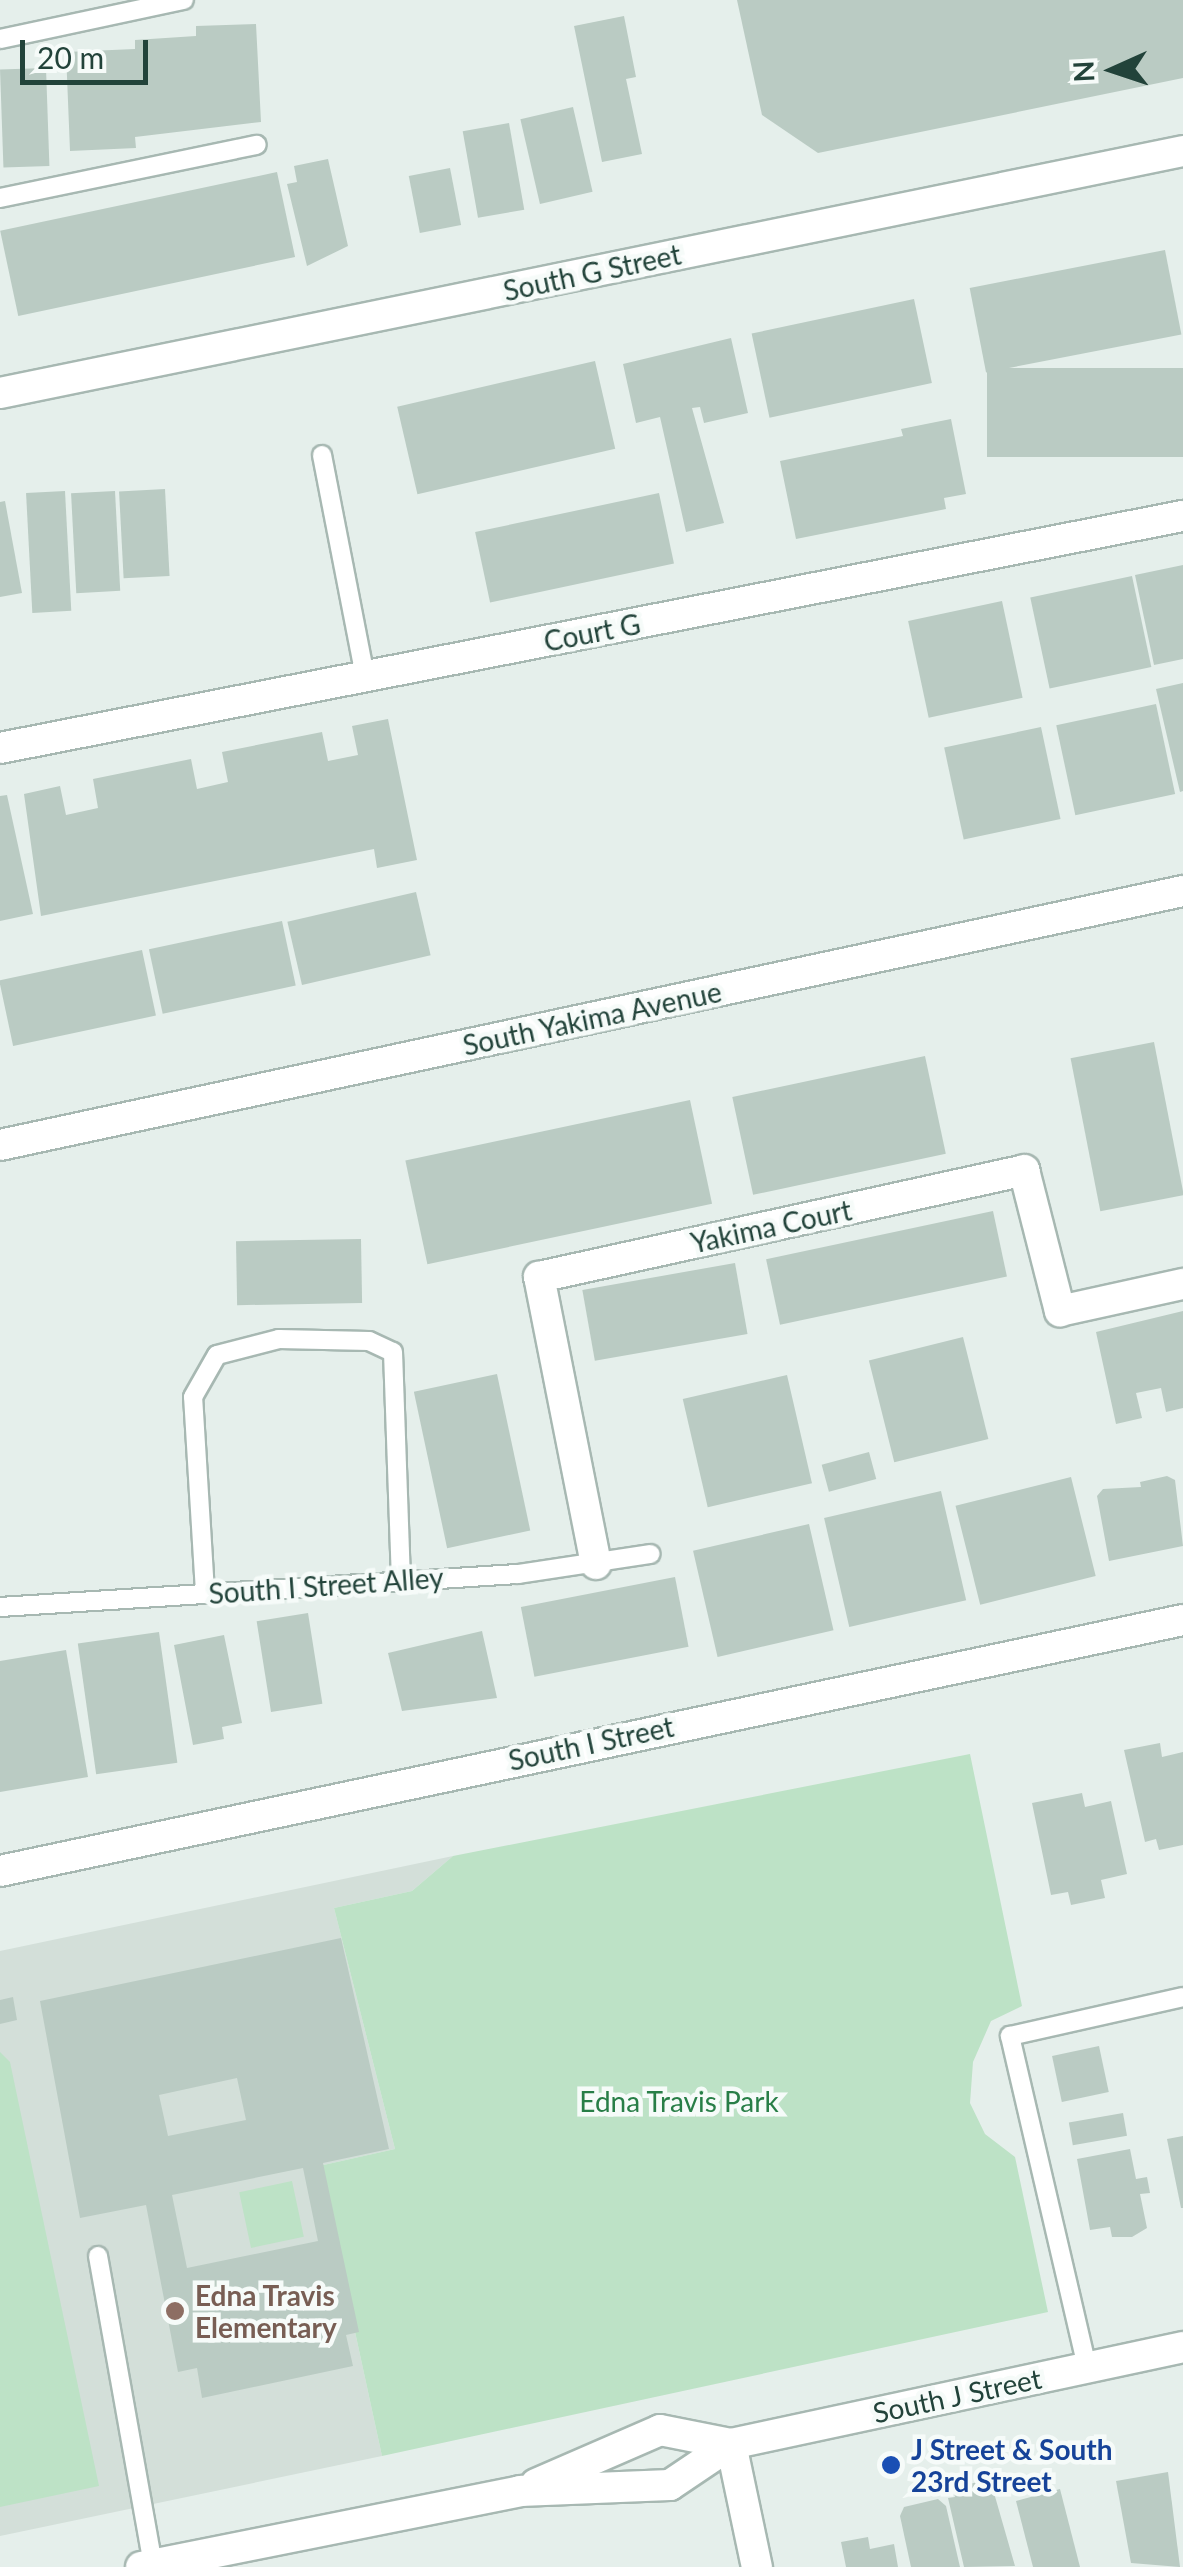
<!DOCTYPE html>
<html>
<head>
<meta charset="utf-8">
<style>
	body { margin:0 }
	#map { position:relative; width:1183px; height:2567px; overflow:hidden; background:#e5efeb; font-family:Lato,sans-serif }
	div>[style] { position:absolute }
	.built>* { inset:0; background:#d3dfd9 }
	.green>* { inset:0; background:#bde2c6; transform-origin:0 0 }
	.building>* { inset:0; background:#bacbc3; transform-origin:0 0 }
	.roads { filter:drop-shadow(2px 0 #a7b8b2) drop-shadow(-2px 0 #a7b8b2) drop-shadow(0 2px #a7b8b2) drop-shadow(0 -2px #a7b8b2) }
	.lane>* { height:18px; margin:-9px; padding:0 9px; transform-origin:9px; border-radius:9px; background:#fff }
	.street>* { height:30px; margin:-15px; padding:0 15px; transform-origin:15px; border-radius:15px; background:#fff }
	.secondary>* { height:30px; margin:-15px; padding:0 15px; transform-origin:15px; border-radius:15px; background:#fff }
	.dots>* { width:28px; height:28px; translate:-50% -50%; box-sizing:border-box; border:5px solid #f6fbf9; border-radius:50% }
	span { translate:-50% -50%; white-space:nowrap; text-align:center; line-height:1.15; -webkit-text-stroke:9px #f6fbf9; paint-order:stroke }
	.street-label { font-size:28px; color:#22433a }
	.park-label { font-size:28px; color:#287e47 }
	.education-label { font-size:28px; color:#785e54; font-weight:700 }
	.left { translate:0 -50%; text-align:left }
	.transit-label { font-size:28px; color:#164399; font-weight:700 }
	.north { position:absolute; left:1063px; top:20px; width:100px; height:100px; -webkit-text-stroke:8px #f6fbf9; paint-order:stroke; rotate:267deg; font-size:28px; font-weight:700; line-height:40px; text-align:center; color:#22433a }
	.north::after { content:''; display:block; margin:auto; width:35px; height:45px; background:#22433a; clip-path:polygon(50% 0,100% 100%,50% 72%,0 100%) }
	.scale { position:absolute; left:20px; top:40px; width:128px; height:45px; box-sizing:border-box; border:5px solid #22433a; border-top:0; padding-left:12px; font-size:30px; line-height:35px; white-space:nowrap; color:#22433a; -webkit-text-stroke:8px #f6fbf9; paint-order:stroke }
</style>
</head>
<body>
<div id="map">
	<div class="built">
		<div style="clip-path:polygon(453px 1856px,412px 1891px,334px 1908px,395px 2149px,319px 2166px,382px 2456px,0 2536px,0 1951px)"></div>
	</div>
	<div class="green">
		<div style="clip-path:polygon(970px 1754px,1022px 2006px,991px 2021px,973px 2062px,970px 2103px,985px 2134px,1015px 2157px,1048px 2312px,382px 2456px,319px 2166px,395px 2149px,334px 1908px,412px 1891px,453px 1856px)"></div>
		<div style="clip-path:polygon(0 2052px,10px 2062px,99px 2486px,0 2507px)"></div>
		<div style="left:292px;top:2181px;width:57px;height:54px;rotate:78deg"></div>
	</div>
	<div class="building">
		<div style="clip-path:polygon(737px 0,1183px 0,1183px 78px,818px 153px,762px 115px)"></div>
		<div style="clip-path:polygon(624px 16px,636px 77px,626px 79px,642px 154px,602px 162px,574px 26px)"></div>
		<div style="clip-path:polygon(256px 24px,261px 122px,135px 137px,136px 148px,70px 151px,66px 52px,135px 49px,135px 40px,196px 36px,196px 26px)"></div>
		<div style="left:46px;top:68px;width:98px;height:46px;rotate:88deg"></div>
		<div style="left:573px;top:107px;width:87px;height:54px;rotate:77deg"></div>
		<div style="left:509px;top:123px;width:88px;height:47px;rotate:80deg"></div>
		<div style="clip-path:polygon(328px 159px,348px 246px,307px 266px,287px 184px,297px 182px,294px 166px)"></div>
		<div style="left:450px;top:168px;width:58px;height:42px;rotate:79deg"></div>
		<div style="left:277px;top:172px;width:87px;height:283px;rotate:78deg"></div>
		<div style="left:1165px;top:250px;width:86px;height:199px;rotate:79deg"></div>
		<div style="left:914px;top:299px;width:86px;height:166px;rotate:78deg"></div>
		<div style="clip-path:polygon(731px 338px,748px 413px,704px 423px,700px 407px,692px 408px,724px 523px,686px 532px,660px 417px,636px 423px,623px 364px)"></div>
		<div style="left:595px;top:361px;width:90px;height:203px;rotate:77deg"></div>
		<div style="left:1183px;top:368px;width:89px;height:196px;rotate:90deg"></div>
		<div style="clip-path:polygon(951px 419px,966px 494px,944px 498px,946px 509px,796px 539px,780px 461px,903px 436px,901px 429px)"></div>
		<div style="left:165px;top:489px;width:87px;height:46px;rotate:87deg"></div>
		<div style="left:65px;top:491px;width:120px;height:39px;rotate:87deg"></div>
		<div style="left:115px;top:491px;width:100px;height:44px;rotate:87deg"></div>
		<div style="left:659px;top:493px;width:72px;height:188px;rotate:78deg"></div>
		<div style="clip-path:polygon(5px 501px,22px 593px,0 597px,0 502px)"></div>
		<div style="clip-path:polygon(1183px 565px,1183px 659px,1154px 665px,1135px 575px)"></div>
		<div style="left:1132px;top:576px;width:93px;height:104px;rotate:78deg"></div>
		<div style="left:1002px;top:601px;width:99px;height:96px;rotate:78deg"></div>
		<div style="clip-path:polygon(1183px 683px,1183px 791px,1180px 792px,1156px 689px)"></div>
		<div style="left:1156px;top:704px;width:92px;height:102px;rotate:78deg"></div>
		<div style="clip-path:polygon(388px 719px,417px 860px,377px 868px,374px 849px,41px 916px,24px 794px,60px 786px,66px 815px,98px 808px,93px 779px,191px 759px,197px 789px,228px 782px,222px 752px,322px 732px,328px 761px,358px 755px,352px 726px)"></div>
		<div style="left:1041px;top:727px;width:94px;height:99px;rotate:78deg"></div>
		<div style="clip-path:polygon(7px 795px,33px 914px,0 921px,0 796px)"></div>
		<div style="left:416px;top:892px;width:65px;height:132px;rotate:77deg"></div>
		<div style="left:282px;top:921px;width:66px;height:136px;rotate:78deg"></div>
		<div style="left:142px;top:950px;width:67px;height:146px;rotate:78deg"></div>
		<div style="left:1154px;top:1042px;width:156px;height:85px;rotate:79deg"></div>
		<div style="left:925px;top:1056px;width:100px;height:197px;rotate:78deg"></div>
		<div style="left:690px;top:1100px;width:106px;height:291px;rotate:78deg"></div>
		<div style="left:993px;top:1211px;width:67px;height:232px;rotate:78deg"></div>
		<div style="left:361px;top:1239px;width:64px;height:125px;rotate:89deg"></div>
		<div style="left:735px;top:1263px;width:72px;height:155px;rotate:80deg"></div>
		<div style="clip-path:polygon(1183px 1311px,1183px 1408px,1166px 1412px,1161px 1388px,1136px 1393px,1142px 1418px,1116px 1424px,1096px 1332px)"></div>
		<div style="left:963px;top:1337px;width:105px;height:97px;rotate:76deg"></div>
		<div style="left:497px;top:1374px;width:160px;height:85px;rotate:78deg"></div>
		<div style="left:787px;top:1375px;width:111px;height:107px;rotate:77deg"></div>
		<div style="left:869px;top:1452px;width:28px;height:49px;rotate:75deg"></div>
		<div style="clip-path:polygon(1167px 1476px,1175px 1480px,1183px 1546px,1109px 1561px,1097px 1496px,1103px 1489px,1141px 1487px,1140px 1482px)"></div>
		<div style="left:1071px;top:1477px;width:102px;height:119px;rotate:76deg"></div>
		<div style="left:941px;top:1491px;width:112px;height:120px;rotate:77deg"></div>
		<div style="left:809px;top:1524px;width:109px;height:119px;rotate:77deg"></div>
		<div style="left:675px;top:1577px;width:71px;height:157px;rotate:79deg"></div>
		<div style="left:308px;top:1613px;width:92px;height:52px;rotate:81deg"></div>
		<div style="clip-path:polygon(482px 1631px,497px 1698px,402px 1711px,388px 1653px)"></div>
		<div style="left:159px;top:1632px;width:132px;height:82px;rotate:82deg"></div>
		<div style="clip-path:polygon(224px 1635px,242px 1723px,222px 1727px,224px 1739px,193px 1745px,174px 1645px)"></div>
		<div style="clip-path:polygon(66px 1650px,88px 1777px,0 1792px,0 1661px)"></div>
		<div style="clip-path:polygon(1160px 1743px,1162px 1757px,1183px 1752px,1183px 1845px,1159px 1850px,1156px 1839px,1145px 1842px,1124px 1750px)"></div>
		<div style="clip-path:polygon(1082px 1793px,1085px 1807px,1111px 1801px,1127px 1874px,1101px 1880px,1105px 1898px,1071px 1905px,1068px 1892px,1051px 1895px,1032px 1803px)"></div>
		<div style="clip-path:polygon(evenodd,341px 1938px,389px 2149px,323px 2163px,359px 2332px,346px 2335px,353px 2366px,202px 2398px,197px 2368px,178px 2372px,146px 2205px,80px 2218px,40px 2001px,341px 1938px,237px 2078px,246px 2120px,168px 2136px,159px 2095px,237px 2078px,341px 1938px,303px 2168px,318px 2241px,187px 2268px,172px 2195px,303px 2168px)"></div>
		<div style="clip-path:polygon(13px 1997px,17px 2020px,0 2024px,0 2000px)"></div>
		<div style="left:1099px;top:2046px;width:47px;height:48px;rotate:78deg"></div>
		<div style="left:1123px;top:2113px;width:23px;height:55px;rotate:80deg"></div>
		<div style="clip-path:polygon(1183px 2136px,1183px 2208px,1181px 2208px,1167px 2139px)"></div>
		<div style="clip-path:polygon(1130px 2149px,1136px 2179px,1147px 2177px,1150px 2193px,1140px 2194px,1147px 2228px,1132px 2237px,1112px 2237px,1110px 2227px,1090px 2230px,1077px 2159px)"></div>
		<div style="clip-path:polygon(1168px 2472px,1180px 2567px,1131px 2563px,1116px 2481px)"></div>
		<div style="clip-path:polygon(990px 2479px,1015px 2566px,964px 2567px,948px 2498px,955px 2497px,953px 2488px)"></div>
		<div style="clip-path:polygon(1060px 2489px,1080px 2567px,1033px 2567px,1016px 2501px)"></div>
		<div style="clip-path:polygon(938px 2499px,946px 2506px,960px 2567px,911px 2567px,900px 2516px,904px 2507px)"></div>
		<div style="clip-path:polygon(868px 2537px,870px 2549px,894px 2544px,898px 2567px,846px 2567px,841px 2542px)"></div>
	</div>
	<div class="roads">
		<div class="lane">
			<div style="left:0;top:39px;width:188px;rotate:-12deg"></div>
			<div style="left:0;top:198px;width:262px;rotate:-11.7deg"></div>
			<div style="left:322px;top:455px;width:225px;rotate:79deg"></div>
			<div style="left:205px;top:1592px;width:195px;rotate:-93.5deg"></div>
			<div style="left:193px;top:1397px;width:48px;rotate:-60.3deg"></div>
			<div style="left:217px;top:1355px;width:64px;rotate:-14.5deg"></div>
			<div style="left:279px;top:1339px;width:90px;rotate:1.3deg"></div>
			<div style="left:369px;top:1341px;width:26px;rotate:25deg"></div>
			<div style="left:393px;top:1352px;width:226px;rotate:88deg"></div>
			<div style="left:0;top:1607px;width:519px;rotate:-3.65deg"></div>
			<div style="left:518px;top:1574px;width:134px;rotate:-8.6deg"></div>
			<div style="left:98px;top:2256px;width:313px;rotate:79.9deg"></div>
			<div style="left:1087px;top:2367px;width:340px;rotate:-103.1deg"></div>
			<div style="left:1010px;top:2036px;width:177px;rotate:-12.7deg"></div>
		</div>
		<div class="street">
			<div style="left:0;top:393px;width:1207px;rotate:-11.56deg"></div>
			<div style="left:0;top:748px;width:1206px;rotate:-11.1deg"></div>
			<div style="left:596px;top:1564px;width:293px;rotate:-101.2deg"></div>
			<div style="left:539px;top:1277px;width:497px;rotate:-12.4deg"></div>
			<div style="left:1024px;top:1170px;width:146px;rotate:75.7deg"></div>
			<div style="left:1060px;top:1311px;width:126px;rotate:-12.4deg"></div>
			<div style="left:0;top:1871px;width:1209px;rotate:-11.98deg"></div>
			<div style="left:731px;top:2444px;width:126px;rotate:78.1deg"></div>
		</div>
		<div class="secondary">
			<div style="left:0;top:1145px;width:1210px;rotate:-12.12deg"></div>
			<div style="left:536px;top:2484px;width:135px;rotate:-23.5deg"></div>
			<div style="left:660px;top:2430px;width:72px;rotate:11.2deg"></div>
			<div style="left:141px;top:2567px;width:387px;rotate:-11.3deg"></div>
			<div style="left:520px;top:2491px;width:150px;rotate:-2.3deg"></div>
			<div style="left:670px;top:2485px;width:73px;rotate:-33.9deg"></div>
			<div style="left:731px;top:2444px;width:462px;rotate:-12.1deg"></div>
		</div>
	</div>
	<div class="dots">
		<div style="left:175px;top:2311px;background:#8d6e63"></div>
		<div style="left:891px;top:2465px;background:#1a4fb4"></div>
	</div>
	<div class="street-label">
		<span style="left:592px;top:272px;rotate:-12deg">South G Street</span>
		<span style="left:592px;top:632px;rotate:-11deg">Court G</span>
		<span style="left:592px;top:1018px;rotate:-12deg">South Yakima Avenue</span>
		<span style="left:771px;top:1226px;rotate:-12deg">Yakima Court</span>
		<span style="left:326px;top:1585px;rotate:-4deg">South I Street Alley</span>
		<span style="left:591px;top:1743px;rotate:-12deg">South I Street</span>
		<span style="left:957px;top:2395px;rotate:-12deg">South J Street</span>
	</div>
	<div class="park-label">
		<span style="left:679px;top:2101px">Edna Travis Park</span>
	</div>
	<div class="education-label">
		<span class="left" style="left:195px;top:2311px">Edna Travis<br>Elementary</span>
	</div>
	<div class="transit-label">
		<span class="left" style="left:911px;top:2465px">J Street &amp; South<br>23rd Street</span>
	</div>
	<div class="north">N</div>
	<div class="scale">20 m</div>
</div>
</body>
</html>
